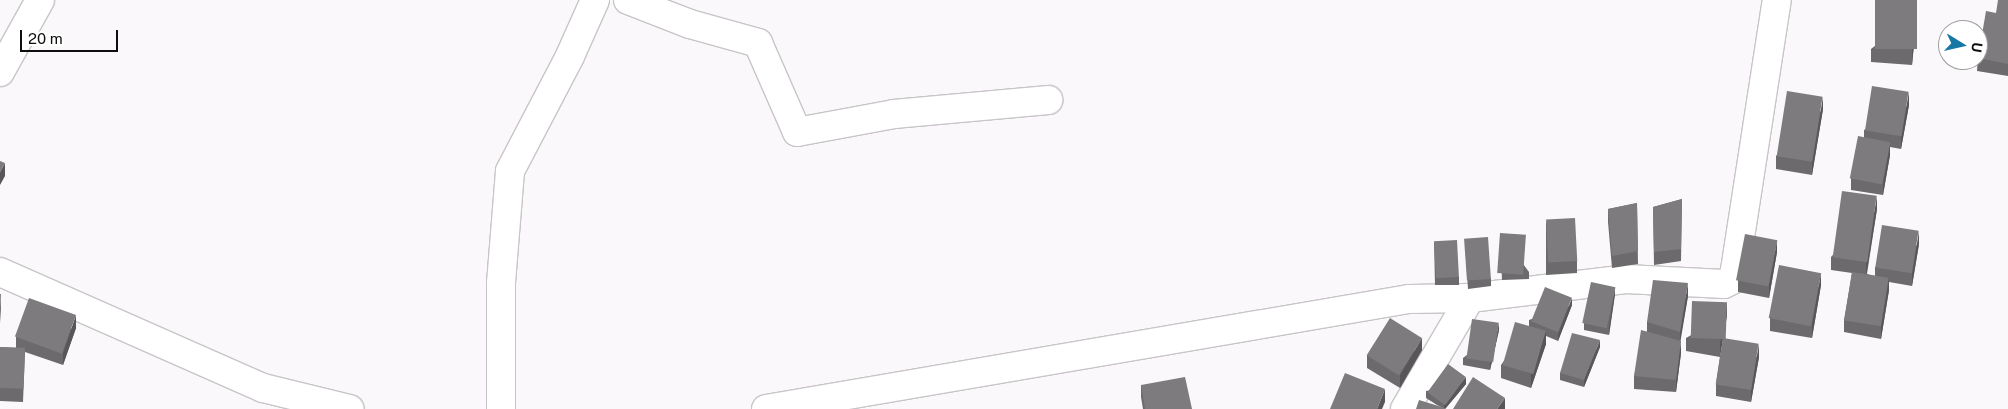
<!DOCTYPE html>
<html>
<head>
<meta charset="utf-8">
<style>
	body { margin:0 }
	#map { position:relative; width:2008px; height:409px; overflow:hidden; background:#fbf8fb; font-family:"Public Sans",sans-serif }
	div>[style] { position:absolute }
	.roads { filter:drop-shadow(1px 0 #c8c5c8) drop-shadow(-1px 0 #c8c5c8) drop-shadow(0 1px #c8c5c8) drop-shadow(0 -1px #c8c5c8) }
	.street>* { height:28px; margin:-14px; padding:0 14px; transform-origin:14px; border-radius:14px; background:#fff }
	.wall>* { inset:0; background:#6c6a6c }
	.shaded-wall>* { inset:0; background:#585658 }
	.building>* { inset:0; background:#7e7b7e; transform-origin:0 0 }
	span { translate:-50% -50%; white-space:nowrap; text-align:center; line-height:1.15; -webkit-text-stroke:4.5px #fff; paint-order:stroke }
	.north { position:absolute; left:1938px; top:20px; width:50px; height:50px; box-sizing:border-box; background:#fff; border:1px solid #9f9f9f; border-radius:50%; rotate:99deg; font-size:14px; font-weight:700; line-height:20px; text-align:center; color:#0f0e0f }
	.north::after { content:''; display:block; margin:auto; width:18px; height:22px; background:#1778a5; clip-path:polygon(50% 0,100% 100%,50% 72%,0 100%) }
	.scale { position:absolute; left:20px; top:30px; width:98px; height:22px; box-sizing:border-box; border:2px solid #0f0e0f; border-top:0; padding-left:6px; font-size:15px; line-height:18px; white-space:nowrap; color:#0f0e0f; -webkit-text-stroke:4px #fff; paint-order:stroke }
</style>
</head>
<body>
<div id="map">
	<div class="roads">
		<div class="street">
			<div style="left:628px;top:0;width:66px;rotate:21.2deg"></div>
			<div style="left:690px;top:24px;width:71px;rotate:15.6deg"></div>
			<div style="left:758px;top:43px;width:97px;rotate:66.3deg"></div>
			<div style="left:797px;top:132px;width:99px;rotate:-10.5deg"></div>
			<div style="left:894px;top:114px;width:155px;rotate:-5.2deg"></div>
			<div style="left:0;top:72px;width:82px;rotate:-60.9deg"></div>
			<div style="left:0;top:272px;width:287px;rotate:23.8deg"></div>
			<div style="left:263px;top:388px;width:89px;rotate:13.7deg"></div>
			<div style="left:501px;top:409px;width:126px;rotate:-90deg"></div>
			<div style="left:501px;top:283px;width:112px;rotate:-85.4deg"></div>
			<div style="left:510px;top:171px;width:130px;rotate:-62.4deg"></div>
			<div style="left:570px;top:56px;width:61px;rotate:-65.9deg"></div>
			<div style="left:766px;top:409px;width:652px;rotate:-9.71deg"></div>
			<div style="left:1409px;top:299px;width:61px;rotate:-0.9deg"></div>
			<div style="left:1470px;top:298px;width:157px;rotate:-6.9deg"></div>
			<div style="left:1626px;top:279px;width:98px;rotate:2.9deg"></div>
			<div style="left:1724px;top:284px;width:9px;rotate:-27deg"></div>
			<div style="left:1732px;top:280px;width:10px;rotate:-73deg"></div>
			<div style="left:1735px;top:270px;width:273px;rotate:-81.2deg"></div>
			<div style="left:1405px;top:409px;width:129px;rotate:-59.6deg"></div>
		</div>
	</div>
	<div class="wall">
		<div style="clip-path:polygon(2008px 0,2008px 76px,1977px 71px,1978px 55px,1996px 13px)"></div>
		<div style="clip-path:polygon(1917px 13px,1912px 65px,1871px 62px,1871px 49px)"></div>
		<div style="clip-path:polygon(1909px 105px,1901px 149px,1890px 147px,1890px 155px,1883px 195px,1851px 190px,1851px 178px,1864px 138px,1864px 130px)"></div>
		<div style="clip-path:polygon(1823px 109px,1812px 175px,1776px 169px,1776px 156px)"></div>
		<div style="clip-path:polygon(1682px 199px,1681px 261px,1654px 265px,1653px 207px)"></div>
		<div style="clip-path:polygon(1637px 203px,1638px 264px,1612px 268px,1608px 222px,1608px 209px)"></div>
		<div style="clip-path:polygon(1877px 209px,1867px 274px,1875px 276px,1875px 267px,1919px 244px,1912px 286px,1889px 282px,1889px 290px,1881px 339px,1844px 332px,1844px 320px,1852px 273px,1831px 270px,1831px 257px)"></div>
		<div style="clip-path:polygon(1546px 222px,1577px 261px,1577px 273px,1546px 275px)"></div>
		<div style="clip-path:polygon(1500px 233px,1529px 272px,1529px 279px,1502px 280px)"></div>
		<div style="clip-path:polygon(1434px 241px,1459px 277px,1459px 285px,1435px 285px)"></div>
		<div style="clip-path:polygon(1465px 242px,1491px 279px,1491px 286px,1468px 289px)"></div>
		<div style="clip-path:polygon(1777px 252px,1769px 298px,1738px 292px,1738px 280px)"></div>
		<div style="clip-path:polygon(1821px 285px,1812px 338px,1770px 331px,1770px 318px)"></div>
		<div style="clip-path:polygon(1615px 294px,1609px 335px,1584px 330px,1584px 323px)"></div>
		<div style="clip-path:polygon(1688px 296px,1680px 340px,1681px 353px,1676px 392px,1634px 389px,1634px 376px,1647px 331px,1647px 322px)"></div>
		<div style="clip-path:polygon(1572px 305px,1558px 341px,1546px 336px,1546px 344px,1531px 388px,1501px 378px,1501px 365px,1529px 326px,1529px 320px)"></div>
		<div style="clip-path:polygon(1727px 315px,1720px 355px,1759px 357px,1751px 402px,1716px 396px,1716px 384px,1720px 357px,1686px 351px,1686px 338px)"></div>
		<div style="clip-path:polygon(76px 328px,63px 365px,25px 352px,23px 402px,0 401px,0 347px,16px 348px,16px 337px)"></div>
		<div style="clip-path:polygon(1499px 330px,1490px 370px,1463px 365px,1463px 358px)"></div>
		<div style="clip-path:polygon(1600px 347px,1584px 387px,1560px 380px,1560px 373px)"></div>
		<div style="clip-path:polygon(1422px 350px,1400px 388px,1367px 368px,1367px 355px)"></div>
		<div style="clip-path:polygon(1466px 384px,1445px 409px,1437px 405px,1426px 398px,1426px 391px)"></div>
		<div style="clip-path:polygon(1141px 385px,1192px 409px,1143px 409px,1141px 397px)"></div>
	</div>
	<div class="shaded-wall">
		<div style="clip-path:polygon(1917px 0,1917px 13px,1912px 65px,1912px 52px)"></div>
		<div style="clip-path:polygon(1909px 92px,1909px 105px,1901px 149px,1901px 136px)"></div>
		<div style="clip-path:polygon(1823px 97px,1823px 109px,1812px 175px,1812px 162px)"></div>
		<div style="clip-path:polygon(1890px 142px,1890px 155px,1883px 195px,1883px 183px)"></div>
		<div style="clip-path:polygon(5px 163px,5px 176px,0 185px,0 172px)"></div>
		<div style="clip-path:polygon(1877px 196px,1877px 209px,1866px 276px,1866px 263px)"></div>
		<div style="clip-path:polygon(1919px 231px,1919px 244px,1912px 286px,1912px 274px)"></div>
		<div style="clip-path:polygon(1777px 240px,1777px 252px,1769px 298px,1769px 285px)"></div>
		<div style="clip-path:polygon(1821px 273px,1821px 285px,1812px 338px,1812px 325px)"></div>
		<div style="clip-path:polygon(1889px 278px,1889px 290px,1881px 339px,1881px 326px)"></div>
		<div style="clip-path:polygon(1688px 283px,1688px 296px,1680px 344px,1680px 332px)"></div>
		<div style="clip-path:polygon(1615px 287px,1615px 294px,1609px 335px,1609px 328px)"></div>
		<div style="clip-path:polygon(1px 294px,1px 307px,0 323px,0 310px)"></div>
		<div style="clip-path:polygon(1572px 298px,1572px 305px,1558px 341px,1558px 334px)"></div>
		<div style="clip-path:polygon(1727px 302px,1727px 315px,1720px 357px,1720px 344px)"></div>
		<div style="clip-path:polygon(76px 315px,76px 328px,63px 365px,63px 353px)"></div>
		<div style="clip-path:polygon(1499px 323px,1499px 330px,1490px 370px,1490px 363px)"></div>
		<div style="clip-path:polygon(1546px 331px,1546px 344px,1531px 388px,1531px 375px)"></div>
		<div style="clip-path:polygon(1422px 338px,1422px 350px,1400px 388px,1400px 375px)"></div>
		<div style="clip-path:polygon(1600px 340px,1600px 347px,1584px 387px,1584px 380px)"></div>
		<div style="clip-path:polygon(1681px 341px,1681px 353px,1676px 392px,1676px 380px)"></div>
		<div style="clip-path:polygon(1759px 344px,1759px 357px,1751px 402px,1751px 389px)"></div>
		<div style="clip-path:polygon(1466px 377px,1466px 384px,1445px 409px,1444px 409px,1444px 403px)"></div>
		<div style="clip-path:polygon(1385px 389px,1385px 402px,1382px 409px,1377px 409px)"></div>
		<div style="clip-path:polygon(1505px 398px,1505px 409px,1497px 409px)"></div>
	</div>
	<div class="building">
		<div style="left:1875px;top:0;width:42px;height:49px"></div>
		<div style="clip-path:polygon(1998px 0,2008px 0,2008px 64px,1978px 58px,1986px 11px,1996px 13px)"></div>
		<div style="left:1872px;top:86px;width:37px;height:45px;rotate:9deg"></div>
		<div style="left:1787px;top:91px;width:36px;height:66px;rotate:9deg"></div>
		<div style="left:1858px;top:136px;width:33px;height:43px;rotate:11deg"></div>
		<div style="clip-path:polygon(0 161px,5px 163px,0 172px)"></div>
		<div style="left:1842px;top:191px;width:35px;height:67px;rotate:8deg"></div>
		<div style="clip-path:polygon(1682px 199px,1681px 249px,1654px 252px,1653px 207px)"></div>
		<div style="clip-path:polygon(1637px 203px,1638px 251px,1612px 256px,1608px 209px)"></div>
		<div style="left:1575px;top:218px;width:43px;height:29px;rotate:87deg"></div>
		<div style="left:1882px;top:225px;width:37px;height:43px;rotate:9deg"></div>
		<div style="left:1500px;top:233px;width:26px;height:40px;rotate:4deg"></div>
		<div style="left:1745px;top:234px;width:33px;height:47px;rotate:11deg"></div>
		<div style="left:1488px;top:237px;width:42px;height:24px;rotate:86deg"></div>
		<div style="left:1457px;top:240px;width:37px;height:23px;rotate:87deg"></div>
		<div style="left:1779px;top:265px;width:43px;height:54px;rotate:11deg"></div>
		<div style="left:1852px;top:272px;width:37px;height:49px;rotate:9deg"></div>
		<div style="clip-path:polygon(1653px 280px,1688px 283px,1680px 332px,1647px 322px)"></div>
		<div style="left:1591px;top:282px;width:25px;height:42px;rotate:12deg"></div>
		<div style="left:1545px;top:287px;width:29px;height:37px;rotate:22deg"></div>
		<div style="clip-path:polygon(0 294px,1px 294px,0 310px)"></div>
		<div style="left:29px;top:298px;width:50px;height:41px;rotate:20deg"></div>
		<div style="left:1692px;top:301px;width:35px;height:37px;rotate:2deg"></div>
		<div style="left:1390px;top:318px;width:38px;height:44px;rotate:32deg"></div>
		<div style="left:1472px;top:319px;width:27px;height:40px;rotate:8deg"></div>
		<div style="left:1515px;top:322px;width:32px;height:45px;rotate:16deg"></div>
		<div style="clip-path:polygon(1641px 330px,1681px 341px,1676px 380px,1634px 376px)"></div>
		<div style="clip-path:polygon(1572px 333px,1600px 340px,1584px 380px,1560px 373px)"></div>
		<div style="left:1723px;top:338px;width:36px;height:47px;rotate:9deg"></div>
		<div style="left:0;top:347px;width:25px;height:41px;rotate:2deg"></div>
		<div style="left:1448px;top:364px;width:22px;height:35px;rotate:36deg"></div>
		<div style="clip-path:polygon(1345px 373px,1385px 389px,1377px 409px,1330px 409px)"></div>
		<div style="clip-path:polygon(1185px 377px,1192px 409px,1145px 409px,1141px 385px)"></div>
		<div style="clip-path:polygon(1473px 377px,1505px 398px,1497px 409px,1453px 409px)"></div>
		<div style="clip-path:polygon(1419px 400px,1445px 408px,1445px 409px,1416px 409px)"></div>
	</div>
	<div class="north">U</div>
	<div class="scale">20 m</div>
</div>
</body>
</html>
